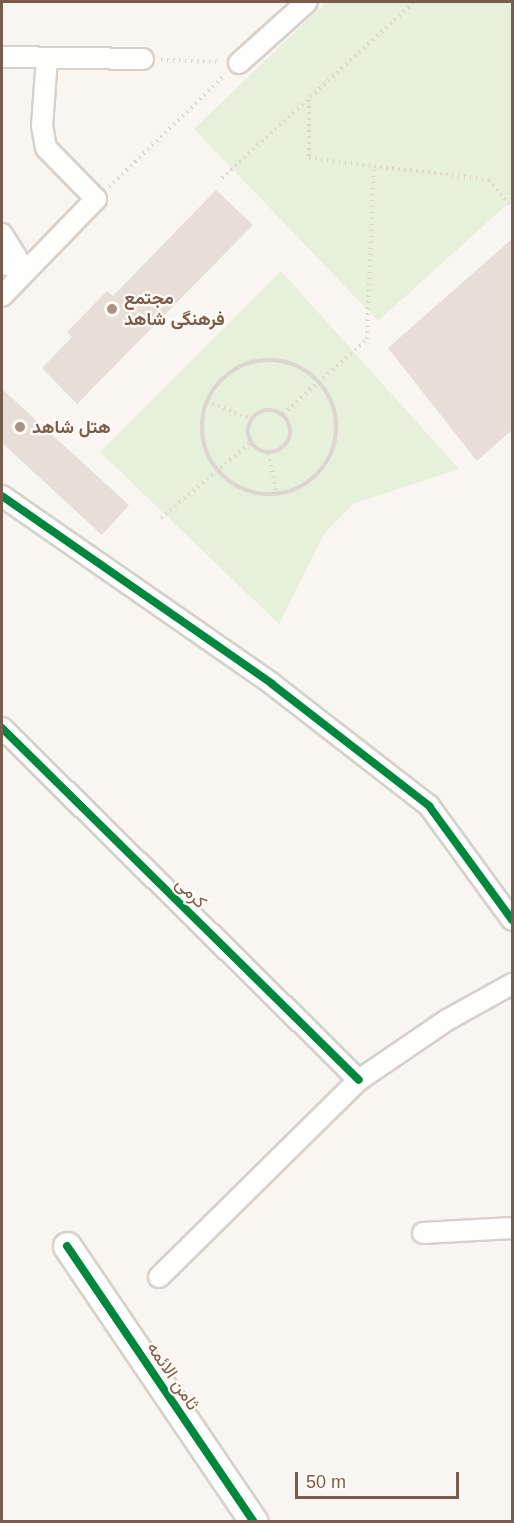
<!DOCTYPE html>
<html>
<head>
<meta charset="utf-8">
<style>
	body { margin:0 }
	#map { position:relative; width:514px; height:1523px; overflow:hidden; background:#f9f5f0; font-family:Arial,Vazirmatn,sans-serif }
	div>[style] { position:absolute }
	.green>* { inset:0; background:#e7f0db }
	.building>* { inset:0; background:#e6ded7 }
	.path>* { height:4px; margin-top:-2px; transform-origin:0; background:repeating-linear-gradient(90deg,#dcd5d0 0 1.5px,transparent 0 6px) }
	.path>.ring { margin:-2px; padding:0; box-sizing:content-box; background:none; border:4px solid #dcd5d0; border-radius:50% }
	.roads { filter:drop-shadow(2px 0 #d7d1cb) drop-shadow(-2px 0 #d7d1cb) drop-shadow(0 2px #d7d1cb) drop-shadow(0 -2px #d7d1cb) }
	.street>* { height:20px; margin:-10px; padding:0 10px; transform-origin:10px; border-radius:10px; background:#fefefd }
	.secondary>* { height:27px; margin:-13.5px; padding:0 13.5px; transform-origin:13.5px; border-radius:13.5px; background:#fefefd }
	.cycleway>* { height:8px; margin:-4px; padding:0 4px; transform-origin:4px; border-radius:4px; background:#00873e }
	.dots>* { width:16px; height:16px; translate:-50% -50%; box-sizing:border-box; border:3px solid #fffaf3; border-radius:50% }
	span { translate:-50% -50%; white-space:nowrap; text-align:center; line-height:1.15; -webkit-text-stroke:4.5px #fffaf3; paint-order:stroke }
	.poi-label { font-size:18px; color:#7a5c4d; font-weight:700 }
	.left { translate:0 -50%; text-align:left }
	.street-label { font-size:18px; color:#7a5c4d }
	.frame { position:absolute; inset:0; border:3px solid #7a5c4d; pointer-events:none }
	.scale { position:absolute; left:295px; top:1472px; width:164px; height:27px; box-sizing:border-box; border:3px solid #7a5c4d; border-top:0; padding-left:8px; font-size:18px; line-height:21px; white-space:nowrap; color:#7a5c4d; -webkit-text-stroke:4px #fffaf3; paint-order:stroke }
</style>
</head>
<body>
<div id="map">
	<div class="green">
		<div style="clip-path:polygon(326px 2px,512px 2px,512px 200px,378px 321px,194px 129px)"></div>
		<div style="clip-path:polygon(281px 271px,459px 469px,353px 504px,324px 534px,279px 624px,100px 452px)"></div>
	</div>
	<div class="building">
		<div style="clip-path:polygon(216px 190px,253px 225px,77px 404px,42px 368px,72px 337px,67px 332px,107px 291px,113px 296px)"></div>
		<div style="clip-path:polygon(512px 239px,512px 430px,477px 461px,388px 348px)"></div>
		<div style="clip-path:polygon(2px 389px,129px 505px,102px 535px,2px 443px)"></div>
	</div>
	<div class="path">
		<div style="left:161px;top:60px;width:59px;rotate:1.9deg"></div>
		<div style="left:309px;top:100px;width:58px;rotate:90deg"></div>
		<div style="left:309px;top:158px;width:181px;rotate:7deg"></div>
		<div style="left:489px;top:180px;width:34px;rotate:50deg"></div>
		<div style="left:222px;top:178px;width:260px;rotate:-42.5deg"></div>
		<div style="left:109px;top:187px;width:161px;rotate:-44deg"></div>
		<div class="ring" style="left:202px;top:360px;width:130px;height:130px"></div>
		<div style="left:207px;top:401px;width:48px;rotate:22.2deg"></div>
		<div class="ring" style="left:248px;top:410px;width:38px;height:38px"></div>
		<div style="left:283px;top:414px;width:113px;rotate:-41.8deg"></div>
		<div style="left:367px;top:339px;width:173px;rotate:-87.7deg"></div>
		<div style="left:269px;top:453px;width:42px;rotate:80.3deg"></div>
		<div style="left:161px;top:518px;width:118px;rotate:-40.2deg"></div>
	</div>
	<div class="roads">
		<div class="street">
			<div style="left:2px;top:57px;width:141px;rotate:0.8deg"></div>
			<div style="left:239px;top:63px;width:91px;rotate:-41.9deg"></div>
			<div style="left:2px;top:234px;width:44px;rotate:58.1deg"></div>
			<div style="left:2px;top:263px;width:24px;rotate:19deg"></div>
			<div style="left:2px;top:296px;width:135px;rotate:-45.9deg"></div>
			<div style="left:96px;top:199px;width:71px;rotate:-134.4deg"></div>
			<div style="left:46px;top:148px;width:22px;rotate:-100deg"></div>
			<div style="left:42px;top:126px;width:68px;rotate:-85.8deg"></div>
			<div style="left:2px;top:496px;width:329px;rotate:34.8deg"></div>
			<div style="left:272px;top:684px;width:199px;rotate:37.8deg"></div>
			<div style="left:429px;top:806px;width:141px;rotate:53.9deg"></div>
			<div style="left:2px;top:728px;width:501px;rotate:44.6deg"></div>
			<div style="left:423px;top:1233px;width:89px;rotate:-3.2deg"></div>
			<div style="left:159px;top:1277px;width:281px;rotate:-44.6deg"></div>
			<div style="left:359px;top:1080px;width:107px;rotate:-34.3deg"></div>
			<div style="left:447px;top:1020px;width:74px;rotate:-29deg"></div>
		</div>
		<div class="secondary">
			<div style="left:67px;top:1246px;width:333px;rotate:55.9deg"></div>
		</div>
	</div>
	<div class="cycleway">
		<div style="left:2px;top:496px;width:329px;rotate:34.8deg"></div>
		<div style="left:272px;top:684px;width:199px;rotate:37.8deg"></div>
		<div style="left:429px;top:806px;width:141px;rotate:53.9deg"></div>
		<div style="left:2px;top:728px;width:501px;rotate:44.6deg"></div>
		<div style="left:67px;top:1246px;width:333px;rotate:55.9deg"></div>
	</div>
	<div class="dots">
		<div style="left:112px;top:309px;background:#a69286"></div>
		<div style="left:20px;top:427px;background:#a69286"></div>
	</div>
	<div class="poi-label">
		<span class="left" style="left:124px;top:309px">مجتمع<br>فرهنگی شاهد</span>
		<span class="left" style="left:32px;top:427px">هتل شاهد</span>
	</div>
	<div class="street-label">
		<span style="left:191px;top:893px;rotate:45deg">کرمی</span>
		<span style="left:173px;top:1376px;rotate:56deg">ثامن الائمه</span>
	</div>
	<div class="frame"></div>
	<div class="scale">50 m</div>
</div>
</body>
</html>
